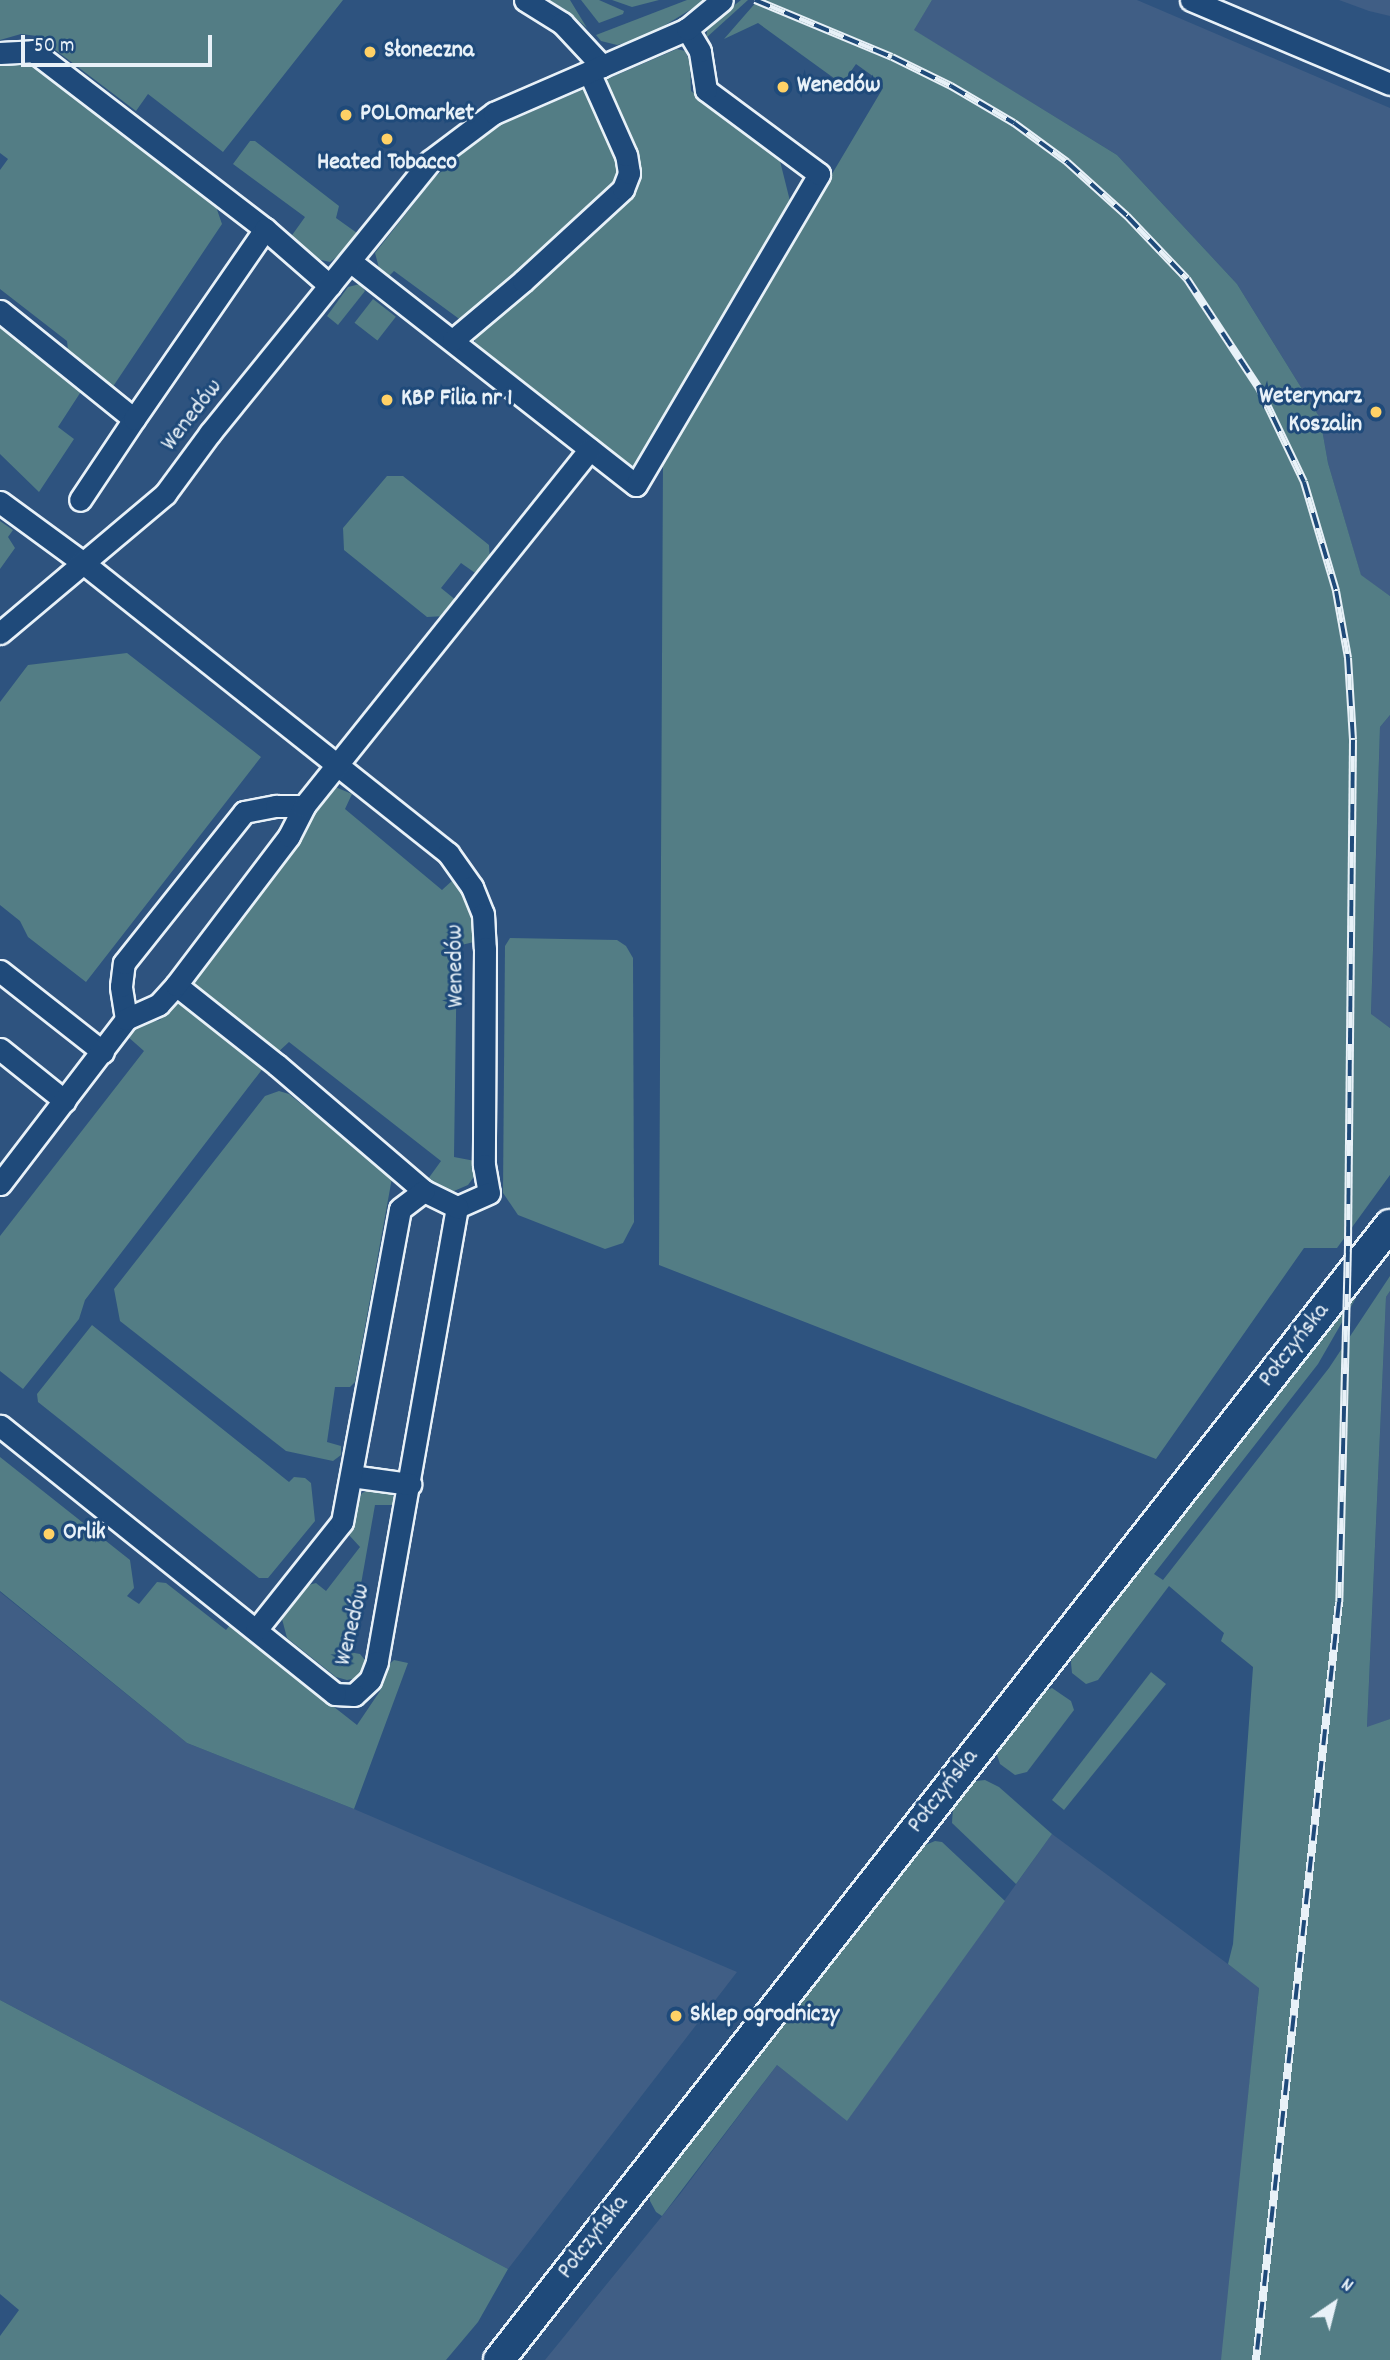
<!DOCTYPE html>
<html>
<head>
<meta charset="utf-8">
<style>
	body { margin:0 }
	#map { position:relative; width:1390px; height:2360px; overflow:hidden; background:#2e537f; font-family:Dekko,sans-serif }
	div>[style] { position:absolute }
	.built>* { inset:0; background:#405e85 }
	.green>* { inset:0; background:#537d85; transform-origin:0 0 }
	.roads { filter:drop-shadow(2px 0 #e8f1f8) drop-shadow(-2px 0 #e8f1f8) drop-shadow(0 2px #e8f1f8) drop-shadow(0 -2px #e8f1f8) }
	.street>* { height:21px; margin:-10.5px; padding:0 10.5px; transform-origin:10.5px; border-radius:10.5px; background:#1f4a7a }
	.secondary>* { height:30px; margin:-15px; padding:0 15px; transform-origin:15px; border-radius:15px; background:#1f4a7a }
	.rail>* { height:8px; margin-top:-4px; transform-origin:0; background:repeating-linear-gradient(90deg,#1f4a7a 0 16px,#e8f1f8 0 32px); box-sizing:border-box; border-block:2px solid #e8f1f8 }
	.dots>* { width:19px; height:19px; translate:-50% -50%; box-sizing:border-box; border:4px solid #1f4a7a; border-radius:50% }
	span { translate:-50% -50%; white-space:nowrap; text-align:center; line-height:1.15; -webkit-text-stroke:6px #1f4a7a; paint-order:stroke }
	.poi-label { font-size:24px; color:#e8f1f8; font-weight:700 }
	.left { translate:0 -50%; text-align:left }
	.right { translate:-100% -50%; text-align:right }
	.street-label { font-size:24px; color:#e8f1f8 }
	.north { position:absolute; left:1299px; top:2269px; width:70px; height:70px; -webkit-text-stroke:5px #1f4a7a; paint-order:stroke; rotate:35deg; font-size:19px; font-weight:700; line-height:28px; text-align:center; color:#e8f1f8 }
	.north::after { content:''; display:block; margin:auto; width:24px; height:32px; background:#e8f1f8; clip-path:polygon(50% 0,100% 100%,50% 72%,0 100%) }
	.scale { position:absolute; left:21px; top:35px; width:191px; height:32px; box-sizing:border-box; border:4px solid #e8f1f8; border-top:0; padding-left:9px; font-size:21px; line-height:24px; white-space:nowrap; color:#e8f1f8; -webkit-text-stroke:5px #1f4a7a; paint-order:stroke }
</style>
</head>
<body>
<div id="map">
	<div class="built">
		<div style="clip-path:polygon(932px 0,1137px 0,1390px 108px,1390px 596px,1361px 576px,1328px 463px,1320px 418px,1237px 284px,1117px 155px,913px 30px)"></div>
		<div style="clip-path:polygon(1339px 0,1390px 0,1390px 16px,1369px 11px)"></div>
		<div style="clip-path:polygon(1390px 715px,1390px 1028px,1371px 1015px,1380px 727px)"></div>
		<div style="clip-path:polygon(1390px 1291px,1390px 1719px,1367px 1728px,1386px 1297px)"></div>
		<div style="clip-path:polygon(0 1592px,187px 1743px,354px 1809px,737px 1972px,508px 2269px,0 2000px)"></div>
		<div style="clip-path:polygon(1052px 1834px,1259px 1987px,1223px 2360px,545px 2360px,680px 2194px,777px 2065px,847px 2120px)"></div>
	</div>
	<div class="green">
		<div style="clip-path:polygon(0 0,343px 0,223px 152px,148px 94px,136px 111px,37px 36px,21px 34px,0 40px)"></div>
		<div style="clip-path:polygon(549px 0,570px 0,587px 28px,566px 10px)"></div>
		<div style="clip-path:polygon(581px 0,599px 0,624px 11px,623px 14px,599px 23px)"></div>
		<div style="clip-path:polygon(612px 0,659px 0,632px 7px)"></div>
		<div style="clip-path:polygon(687px 0,706px 0,659px 29px,633px 41px,617px 45px,601px 41px,596px 35px)"></div>
		<div style="clip-path:polygon(741px 0,748px 0,706px 38px,708px 26px)"></div>
		<div style="clip-path:polygon(758px 0,932px 0,914px 30px,1117px 155px,1237px 284px,1320px 418px,1328px 463px,1361px 575px,1390px 596px,1390px 715px,1380px 727px,1371px 1014px,1390px 1028px,1390px 1175px,1337px 1248px,1304px 1248px,1156px 1459px,659px 1265px,663px 459px,883px 88px,881px 82px,856px 64px,842px 84px,758px 23px,724px 39px)"></div>
		<div style="clip-path:polygon(677px 49px,685px 51px,690px 62px,691px 91px,779px 157px,790px 201px,737px 303px,635px 467px,622px 462px,475px 347px,475px 335px,462px 321px,394px 271px,388px 277px,379px 268px,375px 253px,435px 177px,491px 129px)"></div>
		<div style="clip-path:polygon(20px 58px,39px 68px,213px 198px,222px 224px,110px 391px,69px 359px,67px 341px,0 289px,0 170px,8px 159px,0 153px,0 66px)"></div>
		<div style="clip-path:polygon(250px 141px,255px 141px,339px 206px,336px 218px,357px 233px,341px 254px,330px 262px,317px 259px,290px 238px,305px 217px,233px 164px)"></div>
		<div style="clip-path:polygon(360px 284px,365px 291px,338px 325px,327px 316px,348px 287px)"></div>
		<div style="left:373px;top:299px;width:29px;height:30px;rotate:38deg"></div>
		<div style="clip-path:polygon(0 326px,82px 390px,58px 427px,74px 439px,39px 492px,0 454px)"></div>
		<div style="clip-path:polygon(387px 476px,403px 476px,489px 545px,490px 562px,478px 575px,461px 563px,441px 588px,457px 601px,445px 616px,427px 617px,344px 550px,343px 528px)"></div>
		<div style="clip-path:polygon(0 521px,13px 530px,8px 537px,15px 548px,0 569px)"></div>
		<div style="clip-path:polygon(127px 653px,261px 757px,86px 982px,28px 937px,20px 921px,0 905px,0 702px,28px 665px)"></div>
		<div style="clip-path:polygon(333px 786px,352px 794px,345px 809px,442px 890px,454px 879px,463px 890px,472px 912px,474px 942px,457px 946px,454px 1157px,475px 1161px,476px 1174px,468px 1185px,454px 1191px,439px 1187px,428px 1179px,441px 1161px,289px 1042px,276px 1054px,189px 987px,292px 852px,323px 794px)"></div>
		<div style="clip-path:polygon(510px 938px,617px 940px,626px 946px,633px 958px,634px 1222px,623px 1243px,605px 1249px,518px 1215px,503px 1193px,505px 946px)"></div>
		<div style="clip-path:polygon(182px 994px,267px 1063px,85px 1300px,79px 1319px,23px 1389px,0 1371px,0 1236px,144px 1051px,127px 1036px,138px 1025px,160px 1020px)"></div>
		<div style="clip-path:polygon(279px 1091px,289px 1094px,392px 1178px,355px 1382px,350px 1387px,335px 1387px,327px 1442px,341px 1446px,341px 1455px,333px 1461px,286px 1451px,120px 1321px,114px 1289px,265px 1096px)"></div>
		<div style="clip-path:polygon(1390px 1276px,1390px 1291px,1386px 1297px,1367px 1727px,1390px 1719px,1390px 2360px,1221px 2360px,1259px 1988px,1228px 1964px,1233px 1944px,1253px 1667px,1221px 1641px,1224px 1633px,1169px 1586px,1098px 1680px,1086px 1684px,1072px 1673px,1071px 1663px,1072px 1654px,1353px 1296px,1356px 1298px,1318px 1364px,1154px 1574px,1163px 1580px,1329px 1368px)"></div>
		<div style="clip-path:polygon(92px 1325px,289px 1482px,294px 1477px,305px 1478px,311px 1483px,315px 1521px,268px 1578px,259px 1578px,38px 1402px,37px 1394px)"></div>
		<div style="clip-path:polygon(0 1457px,130px 1560px,134px 1588px,127px 1596px,139px 1604px,157px 1582px,166px 1583px,226px 1630px,230px 1625px,357px 1725px,380px 1691px,386px 1667px,394px 1660px,408px 1663px,354px 1809px,187px 1743px,0 1591px)"></div>
		<div style="clip-path:polygon(371px 1489px,392px 1492px,395px 1505px,375px 1505px,349px 1652px,360px 1654px,365px 1660px,365px 1669px,358px 1678px,347px 1680px,336px 1677px,287px 1638px,282px 1619px,305px 1586px,316px 1583px,326px 1591px,360px 1547px,349px 1535px,358px 1501px,362px 1493px)"></div>
		<div style="clip-path:polygon(1151px 1672px,1166px 1684px,1064px 1810px,1052px 1800px)"></div>
		<div style="clip-path:polygon(1052px 1688px,1071px 1701px,1074px 1710px,1027px 1772px,1015px 1775px,1000px 1764px,996px 1752px,1043px 1692px)"></div>
		<div style="clip-path:polygon(985px 1780px,999px 1787px,1052px 1834px,1016px 1884px,952px 1823px,953px 1808px,969px 1787px,976px 1781px)"></div>
		<div style="clip-path:polygon(935px 1841px,942px 1842px,1005px 1901px,847px 2121px,777px 2065px,662px 2216px,656px 2212px,650px 2201px,650px 2193px,656px 2184px,923px 1846px)"></div>
		<div style="clip-path:polygon(0 2000px,508px 2269px,478px 2322px,446px 2360px,0 2360px,0 2336px,19px 2310px,0 2294px)"></div>
	</div>
	<div class="roads">
		<div class="street">
			<div style="left:525px;top:0;width:44px;rotate:31.9deg"></div>
			<div style="left:562px;top:23px;width:59px;rotate:47.1deg"></div>
			<div style="left:1191px;top:0;width:216px;rotate:22.9deg"></div>
			<div style="left:0;top:53px;width:33px;rotate:-3deg"></div>
			<div style="left:33px;top:51px;width:292px;rotate:37.5deg"></div>
			<div style="left:350px;top:261px;width:363px;rotate:38.1deg"></div>
			<div style="left:636px;top:485px;width:361px;rotate:-59.5deg"></div>
			<div style="left:819px;top:174px;width:141px;rotate:-143.4deg"></div>
			<div style="left:706px;top:90px;width:39px;rotate:-99deg"></div>
			<div style="left:700px;top:51px;width:26px;rotate:-121deg"></div>
			<div style="left:0;top:311px;width:172px;rotate:38.9deg"></div>
			<div style="left:134px;top:419px;width:97px;rotate:123.7deg"></div>
			<div style="left:453px;top:340px;width:92px;rotate:-40.1deg"></div>
			<div style="left:523px;top:281px;width:136px;rotate:-42.6deg"></div>
			<div style="left:623px;top:189px;width:17px;rotate:-69deg"></div>
			<div style="left:629px;top:173px;width:18px;rotate:-99deg"></div>
			<div style="left:626px;top:155px;width:91px;rotate:-114deg"></div>
			<div style="left:134px;top:419px;width:231px;rotate:-55.4deg"></div>
			<div style="left:265px;top:229px;width:86px;rotate:41.2deg"></div>
			<div style="left:0;top:502px;width:102px;rotate:36.2deg"></div>
			<div style="left:82px;top:562px;width:468px;rotate:38.5deg"></div>
			<div style="left:448px;top:853px;width:42px;rotate:54.8deg"></div>
			<div style="left:472px;top:887px;width:29px;rotate:68deg"></div>
			<div style="left:483px;top:914px;width:34px;rotate:87deg"></div>
			<div style="left:485px;top:948px;width:217px;rotate:90.3deg"></div>
			<div style="left:484px;top:1165px;width:28px;rotate:80deg"></div>
			<div style="left:489px;top:1193px;width:35px;rotate:156deg"></div>
			<div style="left:457px;top:1207px;width:462px;rotate:100deg"></div>
			<div style="left:377px;top:1662px;width:19px;rotate:111deg"></div>
			<div style="left:370px;top:1680px;width:22px;rotate:137deg"></div>
			<div style="left:354px;top:1695px;width:19px;rotate:-177deg"></div>
			<div style="left:335px;top:1694px;width:429px;rotate:-141.3deg"></div>
			<div style="left:0;top:633px;width:216px;rotate:-40.1deg"></div>
			<div style="left:165px;top:494px;width:76px;rotate:-53.6deg"></div>
			<div style="left:210px;top:433px;width:350px;rotate:-51deg"></div>
			<div style="left:430px;top:161px;width:80px;rotate:-36.9deg"></div>
			<div style="left:494px;top:113px;width:210px;rotate:-23.5deg"></div>
			<div style="left:687px;top:29px;width:45px;rotate:-39.6deg"></div>
			<div style="left:0;top:971px;width:131px;rotate:38.2deg"></div>
			<div style="left:176px;top:985px;width:129px;rotate:38.4deg"></div>
			<div style="left:277px;top:1065px;width:194px;rotate:40.6deg"></div>
			<div style="left:424px;top:1191px;width:37px;rotate:26deg"></div>
			<div style="left:126px;top:1019px;width:33px;rotate:-99deg"></div>
			<div style="left:121px;top:986px;width:23px;rotate:-83deg"></div>
			<div style="left:124px;top:963px;width:193px;rotate:-51.5deg"></div>
			<div style="left:244px;top:812px;width:33px;rotate:-11deg"></div>
			<div style="left:276px;top:806px;width:28px"></div>
			<div style="left:0;top:1049px;width:83px;rotate:38.7deg"></div>
			<div style="left:0;top:1184px;width:208px;rotate:-52.6deg"></div>
			<div style="left:126px;top:1019px;width:36px;rotate:-24deg"></div>
			<div style="left:159px;top:1004px;width:25px;rotate:-48deg"></div>
			<div style="left:176px;top:985px;width:187px;rotate:-52.8deg"></div>
			<div style="left:289px;top:836px;width:34px;rotate:-63deg"></div>
			<div style="left:304px;top:806px;width:457px;rotate:-51.3deg"></div>
			<div style="left:351px;top:1476px;width:60px;rotate:7.7deg"></div>
			<div style="left:256px;top:1630px;width:138px;rotate:-51.5deg"></div>
			<div style="left:342px;top:1522px;width:318px;rotate:-79.5deg"></div>
			<div style="left:400px;top:1209px;width:30px;rotate:-37deg"></div>
		</div>
		<div class="secondary">
			<div style="left:499px;top:2360px;width:1443px;rotate:-51.87deg"></div>
		</div>
	</div>
	<div class="rail">
		<div style="left:755px;top:0;width:148px;rotate:22.6deg"></div>
		<div style="left:892px;top:57px;width:66px;rotate:26.2deg"></div>
		<div style="left:951px;top:86px;width:73px;rotate:30.4deg"></div>
		<div style="left:1014px;top:123px;width:66px;rotate:36.3deg"></div>
		<div style="left:1067px;top:162px;width:81px;rotate:42deg"></div>
		<div style="left:1127px;top:216px;width:87px;rotate:46.4deg"></div>
		<div style="left:1187px;top:279px;width:131px;rotate:56.6deg"></div>
		<div style="left:1259px;top:388px;width:104px;rotate:64.4deg"></div>
		<div style="left:1304px;top:482px;width:114px;rotate:73.6deg"></div>
		<div style="left:1336px;top:591px;width:68px;rotate:79.8deg"></div>
		<div style="left:1348px;top:658px;width:82px;rotate:86.5deg"></div>
		<div style="left:1353px;top:740px;width:506px;rotate:90.57deg"></div>
		<div style="left:1348px;top:1246px;width:356px;rotate:91.4deg"></div>
		<div style="left:1339px;top:1602px;width:763px;rotate:96.25deg"></div>
	</div>
	<div class="dots">
		<div style="left:370px;top:52px;background:#ffd166"></div>
		<div style="left:783px;top:87px;background:#ffd166"></div>
		<div style="left:346px;top:115px;background:#ffd166"></div>
		<div style="left:387px;top:139px;background:#ffd166"></div>
		<div style="left:387px;top:400px;background:#ffd166"></div>
		<div style="left:1376px;top:412px;background:#ffd166"></div>
		<div style="left:49px;top:1534px;background:#ffd166"></div>
		<div style="left:676px;top:2016px;background:#ffd166"></div>
	</div>
	<div class="poi-label">
		<span class="left" style="left:384px;top:52px">Słoneczna</span>
		<span class="left" style="left:797px;top:87px">Wenedów</span>
		<span class="left" style="left:360px;top:115px">POLOmarket</span>
		<span style="left:387px;top:164px">Heated Tobacco</span>
		<span class="right" style="left:1362px;top:412px">Weterynarz<br>Koszalin</span>
		<span class="left" style="left:401px;top:400px">KBP Filia nr 1</span>
		<span class="left" style="left:63px;top:1534px">Orlik</span>
		<span class="left" style="left:690px;top:2016px">Sklep ogrodniczy</span>
	</div>
	<div class="street-label">
		<span style="left:193px;top:416px;rotate:-52deg">Wenedów</span>
		<span style="left:457px;top:966px;rotate:-91deg">Wenedów</span>
		<span style="left:1295px;top:1346px;rotate:-52deg">Połczyńska</span>
		<span style="left:354px;top:1625px;rotate:-76deg">Wenedów</span>
		<span style="left:944px;top:1792px;rotate:-52deg">Połczyńska</span>
		<span style="left:594px;top:2238px;rotate:-52deg">Połczyńska</span>
	</div>
	<div class="north">N</div>
	<div class="scale">50 m</div>
</div>
</body>
</html>
